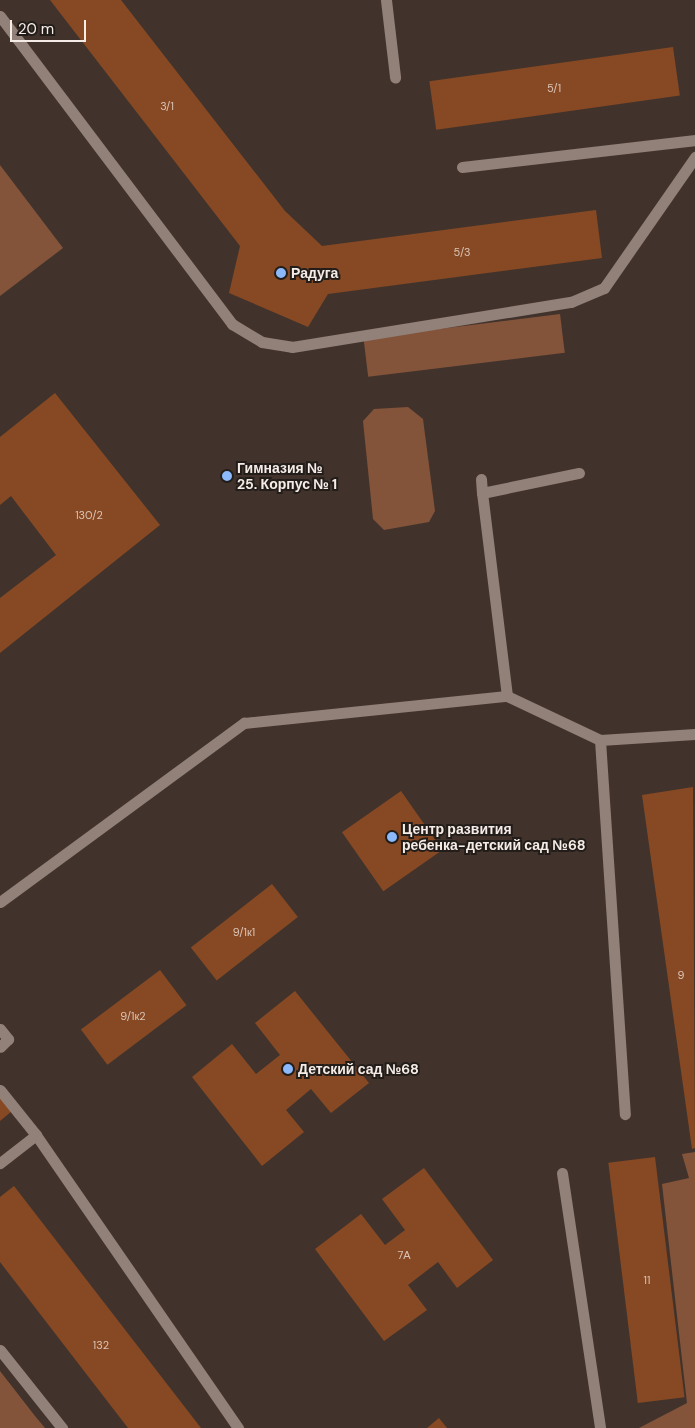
<!DOCTYPE html>
<html>
<head>
<meta charset="utf-8">
<style>
	body { margin:0 }
	#map { position:relative; width:695px; height:1428px; overflow:hidden; background:#41332c; font-family:"DM Sans",sans-serif }
	div>[style] { position:absolute }
	.green>* { inset:0; background:#83543a; transform-origin:0 0 }
	.building>* { inset:0; background:#874923; transform-origin:0 0 }
	.service>* { height:11px; margin:-5.5px; padding:0 5.5px; transform-origin:5.5px; border-radius:5.5px; background:#928179 }
	.dots>* { width:14px; height:14px; translate:-50% -50%; box-sizing:border-box; border:2px solid #231d19; border-radius:50% }
	span { translate:-50% -50%; white-space:nowrap; text-align:center; line-height:1.15; -webkit-text-stroke:4px #231d19; paint-order:stroke }
	.number-label { font-size:11px; color:#dac3b6 }
	.number-label span { -webkit-text-stroke-width:0 }
	.poi-label { font-size:14px; color:#f5ece7; font-weight:700 }
	.left { translate:0 -50%; text-align:left }
	.scale { position:absolute; left:10px; top:20px; width:76px; height:22px; box-sizing:border-box; border:2px solid #f5ece7; border-top:0; padding-left:6px; font-size:15px; line-height:18px; white-space:nowrap; color:#f5ece7; -webkit-text-stroke:4px #231d19; paint-order:stroke }
</style>
</head>
<body>
<div id="map">
	<div class="green">
		<div style="clip-path:polygon(0 165px,63px 248px,0 296px)"></div>
		<div style="left:560px;top:314px;width:39px;height:198px;rotate:83deg"></div>
		<div style="clip-path:polygon(408px 407px,423px 419px,435px 511px,429px 522px,384px 530px,373px 519px,363px 421px,374px 409px)"></div>
		<div style="clip-path:polygon(695px 1152px,695px 1428px,639px 1428px,687px 1403px,662px 1184px,689px 1178px,682px 1154px)"></div>
		<div style="clip-path:polygon(0 1371px,35px 1416px,45px 1428px,0 1428px)"></div>
	</div>
	<div class="building">
		<div style="clip-path:polygon(50px 0,121px 0,285px 211px,322px 246px,596px 210px,602px 258px,328px 294px,308px 327px,229px 293px,240px 246px)"></div>
		<div style="left:673px;top:47px;width:49px;height:246px;rotate:82deg"></div>
		<div style="clip-path:polygon(55px 393px,160px 525px,0 653px,0 598px,56px 555px,11px 496px,0 505px,0 437px)"></div>
		<div style="clip-path:polygon(693px 787px,695px 1148px,692px 1149px,642px 795px)"></div>
		<div style="left:401px;top:791px;width:72px;height:72px;rotate:55deg"></div>
		<div style="left:272px;top:884px;width:42px;height:103px;rotate:52deg"></div>
		<div style="left:160px;top:970px;width:44px;height:99px;rotate:53deg"></div>
		<div style="clip-path:polygon(295px 991px,369px 1083px,331px 1113px,311px 1089px,286px 1110px,304px 1132px,262px 1166px,192px 1077px,232px 1044px,256px 1074px,280px 1055px,255px 1023px)"></div>
		<div style="clip-path:polygon(0 1095px,12px 1111px,0 1121px)"></div>
		<div style="left:655px;top:1157px;width:242px;height:47px;rotate:83deg"></div>
		<div style="clip-path:polygon(424px 1168px,493px 1260px,457px 1288px,438px 1262px,408px 1285px,427px 1310px,384px 1341px,315px 1249px,361px 1214px,385px 1245px,405px 1230px,382px 1199px)"></div>
		<div style="clip-path:polygon(14px 1186px,201px 1428px,128px 1428px,0 1262px,0 1197px)"></div>
		<div style="clip-path:polygon(439px 1418px,447px 1428px,427px 1428px)"></div>
	</div>
	<div class="service">
		<div style="left:386px;top:0;width:78px;rotate:83.3deg"></div>
		<div style="left:0;top:16px;width:386px;rotate:53deg"></div>
		<div style="left:232px;top:324px;width:35px;rotate:31deg"></div>
		<div style="left:262px;top:342px;width:30px;rotate:9deg"></div>
		<div style="left:292px;top:347px;width:283px;rotate:-9.2deg"></div>
		<div style="left:571px;top:302px;width:36px;rotate:-23deg"></div>
		<div style="left:604px;top:288px;width:160px;rotate:-55.2deg"></div>
		<div style="left:462px;top:167px;width:235px;rotate:-6.6deg"></div>
		<div style="left:481px;top:479px;width:14px;rotate:86deg"></div>
		<div style="left:507px;top:696px;width:205px;rotate:-97deg"></div>
		<div style="left:482px;top:493px;width:99px;rotate:-11.7deg"></div>
		<div style="left:600px;top:740px;width:375px;rotate:86.2deg"></div>
		<div style="left:0;top:902px;width:303px;rotate:-36.3deg"></div>
		<div style="left:244px;top:723px;width:264px;rotate:-5.9deg"></div>
		<div style="left:507px;top:696px;width:103px;rotate:25.3deg"></div>
		<div style="left:600px;top:740px;width:95px;rotate:-3.6deg"></div>
		<div style="left:0;top:1029px;width:13px;rotate:51deg"></div>
		<div style="left:8px;top:1039px;width:11px;rotate:135deg"></div>
		<div style="left:0;top:1090px;width:58px;rotate:51.3deg"></div>
		<div style="left:36px;top:1135px;width:46px;rotate:142.1deg"></div>
		<div style="left:36px;top:1135px;width:356px;rotate:55.4deg"></div>
		<div style="left:562px;top:1173px;width:258px;rotate:81.5deg"></div>
		<div style="left:0;top:1350px;width:100px;rotate:51.5deg"></div>
	</div>
	<div class="dots">
		<div style="left:281px;top:273px;background:#8cb9fc"></div>
		<div style="left:227px;top:476px;background:#8cb9fc"></div>
		<div style="left:392px;top:837px;background:#8cb9fc"></div>
		<div style="left:288px;top:1069px;background:#8cb9fc"></div>
	</div>
	<div class="number-label">
		<span style="left:554px;top:88px">5/1</span>
		<span style="left:167px;top:106px">3/1</span>
		<span style="left:462px;top:252px">5/3</span>
		<span style="left:89px;top:515px">130/2</span>
		<span style="left:244px;top:932px">9/1к1</span>
		<span style="left:681px;top:975px">9</span>
		<span style="left:133px;top:1016px">9/1к2</span>
		<span style="left:404px;top:1255px">7А</span>
		<span style="left:647px;top:1280px">11</span>
		<span style="left:101px;top:1345px">132</span>
	</div>
	<div class="poi-label">
		<span class="left" style="left:291px;top:273px">Радуга</span>
		<span class="left" style="left:237px;top:476px">Гимназия №<br>25. Корпус № 1</span>
		<span class="left" style="left:402px;top:837px">Центр развития<br>ребенка-детский сад №68</span>
		<span class="left" style="left:298px;top:1069px">Детский сад №68</span>
	</div>
	<div class="scale">20 m</div>
</div>
</body>
</html>
